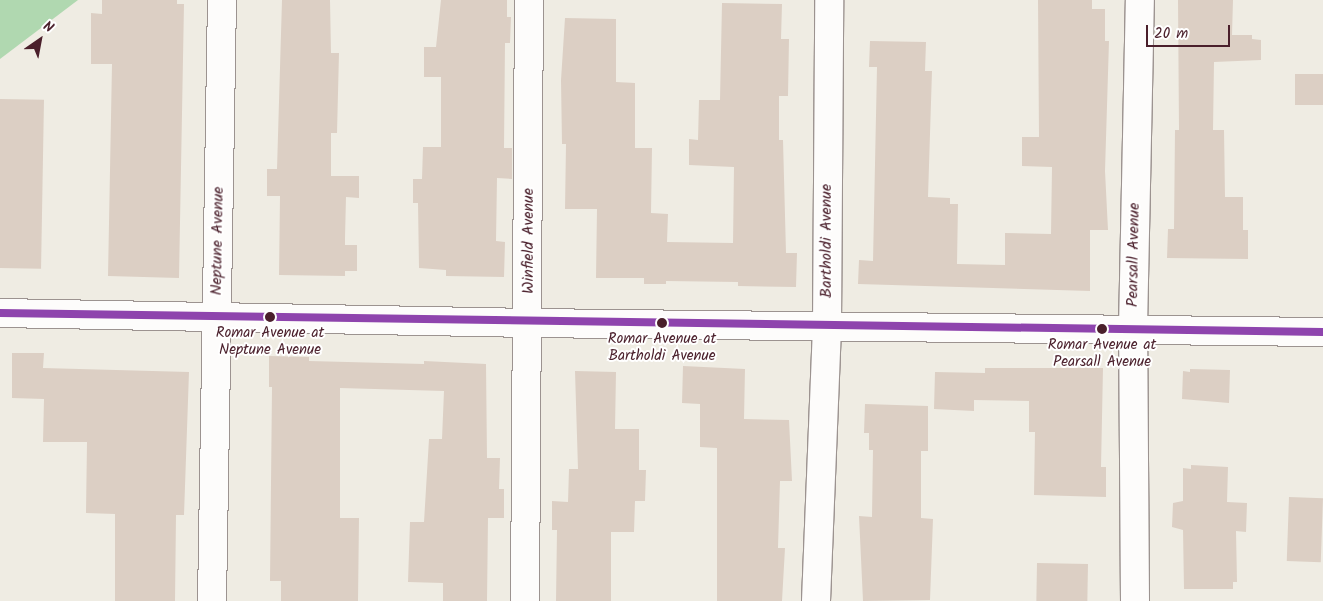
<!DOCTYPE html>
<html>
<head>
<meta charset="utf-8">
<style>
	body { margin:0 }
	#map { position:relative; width:1323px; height:601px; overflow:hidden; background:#efece3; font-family:Kalam,sans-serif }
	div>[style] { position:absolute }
	.green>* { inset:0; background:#b0d8b0 }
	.building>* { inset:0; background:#dccfc4; transform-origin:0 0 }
	.roads { filter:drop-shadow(1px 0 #9c9390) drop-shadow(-1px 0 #9c9390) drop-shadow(0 1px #9c9390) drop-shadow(0 -1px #9c9390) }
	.minor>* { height:28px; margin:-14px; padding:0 14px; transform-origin:14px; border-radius:14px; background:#fdfcfb }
	.bus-1>* { height:8px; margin:-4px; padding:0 4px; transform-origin:4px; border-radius:4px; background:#8e44ad }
	.dots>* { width:14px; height:14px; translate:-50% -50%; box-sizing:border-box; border:2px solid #fff; border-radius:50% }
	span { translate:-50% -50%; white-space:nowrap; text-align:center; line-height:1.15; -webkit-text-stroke:4px #fff; paint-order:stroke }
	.bus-label { font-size:15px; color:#4a1f2b }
	.street-label { font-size:16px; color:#4a1f2b }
	.north { position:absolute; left:15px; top:15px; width:50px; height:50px; -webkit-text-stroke:4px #fff; paint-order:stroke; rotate:33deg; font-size:14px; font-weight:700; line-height:20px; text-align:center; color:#4a1f2b }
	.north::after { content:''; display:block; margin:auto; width:18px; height:22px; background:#4a1f2b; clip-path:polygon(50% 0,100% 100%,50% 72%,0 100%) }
	.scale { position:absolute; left:1146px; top:25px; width:84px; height:22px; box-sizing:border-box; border:2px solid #4a1f2b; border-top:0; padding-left:6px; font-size:15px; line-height:18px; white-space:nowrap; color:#4a1f2b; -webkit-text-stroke:4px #fff; paint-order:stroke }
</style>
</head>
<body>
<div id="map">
	<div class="green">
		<div style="clip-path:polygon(0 0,78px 0,0 59px)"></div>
	</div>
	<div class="building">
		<div style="clip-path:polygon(102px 0,177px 0,177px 4px,184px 4px,179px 278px,108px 276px,112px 64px,91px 64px,91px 13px,102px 14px)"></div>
		<div style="clip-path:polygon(282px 0,330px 0,331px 53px,339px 53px,337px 133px,331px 133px,331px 176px,359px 176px,359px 198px,346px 197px,345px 238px,345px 245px,357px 245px,357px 271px,345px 271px,345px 276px,279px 275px,280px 196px,267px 196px,267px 169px,277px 169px)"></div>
		<div style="clip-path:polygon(441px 0,507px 0,507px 17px,511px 17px,510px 43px,505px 43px,504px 148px,512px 148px,512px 179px,497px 178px,496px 241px,505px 242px,504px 277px,446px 276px,446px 270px,419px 268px,418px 203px,413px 203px,413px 179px,422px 179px,423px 147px,441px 147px,441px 77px,424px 77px,424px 47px,436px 47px)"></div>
		<div style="clip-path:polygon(1038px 0,1092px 0,1092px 9px,1105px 9px,1105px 41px,1109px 41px,1105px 171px,1108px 230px,1090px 230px,1090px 291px,858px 284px,859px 260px,873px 261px,877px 67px,869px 67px,870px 41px,926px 42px,925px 71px,932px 71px,928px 197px,950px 198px,950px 204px,958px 204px,957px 264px,1005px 265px,1005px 233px,1051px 234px,1052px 167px,1022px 166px,1022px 137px,1039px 137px)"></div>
		<div style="clip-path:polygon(1178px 0,1233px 0,1232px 35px,1252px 35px,1252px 39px,1261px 40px,1261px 60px,1214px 62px,1213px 130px,1224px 130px,1225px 197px,1243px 197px,1243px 230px,1248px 230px,1248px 259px,1167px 258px,1168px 229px,1174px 229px,1175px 130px,1179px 130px)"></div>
		<div style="clip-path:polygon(722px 3px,782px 4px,781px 39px,789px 39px,788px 96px,779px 96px,779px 140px,783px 140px,786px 253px,797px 253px,796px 287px,738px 286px,738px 282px,666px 281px,666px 284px,644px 284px,644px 278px,596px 278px,597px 209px,565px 209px,566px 144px,562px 144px,561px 80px,565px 18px,616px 19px,616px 82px,635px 83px,635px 148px,652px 148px,651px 213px,668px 214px,667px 242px,733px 243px,734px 167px,689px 165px,689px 139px,698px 140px,699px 100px,720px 100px)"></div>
		<div style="left:1295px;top:74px;width:28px;height:31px"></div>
		<div style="left:0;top:99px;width:44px;height:169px;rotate:1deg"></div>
		<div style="clip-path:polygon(12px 353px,44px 353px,43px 368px,189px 372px,184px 515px,176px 515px,175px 601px,115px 601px,115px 514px,86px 513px,87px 442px,43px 442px,44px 399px,12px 398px)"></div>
		<div style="clip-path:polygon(269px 356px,309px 357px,309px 361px,424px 364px,424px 361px,486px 364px,487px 458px,500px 458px,499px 489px,504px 489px,504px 518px,488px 518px,487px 601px,443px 601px,443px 583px,408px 582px,410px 522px,424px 522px,429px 439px,442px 439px,444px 391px,340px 388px,340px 518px,359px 518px,358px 601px,281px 601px,281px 581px,270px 581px,272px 387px,269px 387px)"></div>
		<div style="clip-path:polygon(683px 366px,745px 369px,744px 419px,789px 420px,792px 481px,780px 481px,778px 548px,785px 548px,782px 601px,717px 601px,717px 448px,700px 447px,700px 404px,682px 403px)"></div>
		<div style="clip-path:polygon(985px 368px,1103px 368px,1101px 467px,1106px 467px,1106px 497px,1034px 495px,1035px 432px,1029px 432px,1029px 401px,974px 400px,974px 411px,934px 409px,935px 372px,985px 373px)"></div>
		<div style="clip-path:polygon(1190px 369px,1230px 370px,1229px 403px,1182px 399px,1183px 371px,1190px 372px)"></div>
		<div style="clip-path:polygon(575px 371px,616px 372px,615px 429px,639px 429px,639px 470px,646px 470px,645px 501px,635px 501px,634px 532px,611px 532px,611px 601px,556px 601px,557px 530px,552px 530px,552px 501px,568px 502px,569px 469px,578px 469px)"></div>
		<div style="clip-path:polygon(865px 404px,928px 406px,928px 451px,921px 451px,921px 518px,933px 519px,930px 600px,863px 601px,859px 516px,872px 517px,873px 450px,869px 450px,869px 433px,864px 433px)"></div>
		<div style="clip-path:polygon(1191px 465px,1228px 467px,1227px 502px,1247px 503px,1246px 532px,1236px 531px,1237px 582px,1233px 582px,1233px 589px,1184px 589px,1183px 530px,1172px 527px,1173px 503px,1183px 501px,1183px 468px,1191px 469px)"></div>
		<div style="left:1289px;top:497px;width:34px;height:64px;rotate:2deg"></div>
		<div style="left:1037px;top:563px;width:51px;height:38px;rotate:1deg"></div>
	</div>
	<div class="roads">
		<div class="minor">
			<div style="left:0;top:313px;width:529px;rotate:1.08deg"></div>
			<div style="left:529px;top:323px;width:794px;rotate:0.65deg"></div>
			<div style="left:212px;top:601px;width:601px;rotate:-89.05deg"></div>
			<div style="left:525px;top:601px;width:601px;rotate:-89.62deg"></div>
			<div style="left:816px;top:601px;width:276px;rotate:-87.7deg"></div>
			<div style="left:827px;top:325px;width:325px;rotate:-89.6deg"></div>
			<div style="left:1135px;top:601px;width:273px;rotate:-90.4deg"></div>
			<div style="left:1133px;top:328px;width:328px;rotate:-88.8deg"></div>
		</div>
	</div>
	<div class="bus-1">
		<div style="left:0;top:313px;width:1323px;rotate:0.82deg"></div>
	</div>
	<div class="dots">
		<div style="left:270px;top:317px;background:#4a1f2b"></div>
		<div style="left:662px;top:323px;background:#4a1f2b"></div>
		<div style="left:1102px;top:329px;background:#4a1f2b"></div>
	</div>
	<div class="bus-label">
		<span style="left:270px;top:342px">Romar Avenue at<br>Neptune Avenue</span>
		<span style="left:662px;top:348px">Romar Avenue at<br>Bartholdi Avenue</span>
		<span style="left:1102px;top:354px">Romar Avenue at<br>Pearsall Avenue</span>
	</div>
	<div class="street-label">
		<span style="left:218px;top:241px;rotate:-89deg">Neptune Avenue</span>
		<span style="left:529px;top:241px;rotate:-90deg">Winfield Avenue</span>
		<span style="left:827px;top:241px;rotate:-90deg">Bartholdi Avenue</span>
		<span style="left:1134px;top:255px;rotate:-89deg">Pearsall Avenue</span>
	</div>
	<div class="north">N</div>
	<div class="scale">20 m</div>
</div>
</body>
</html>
